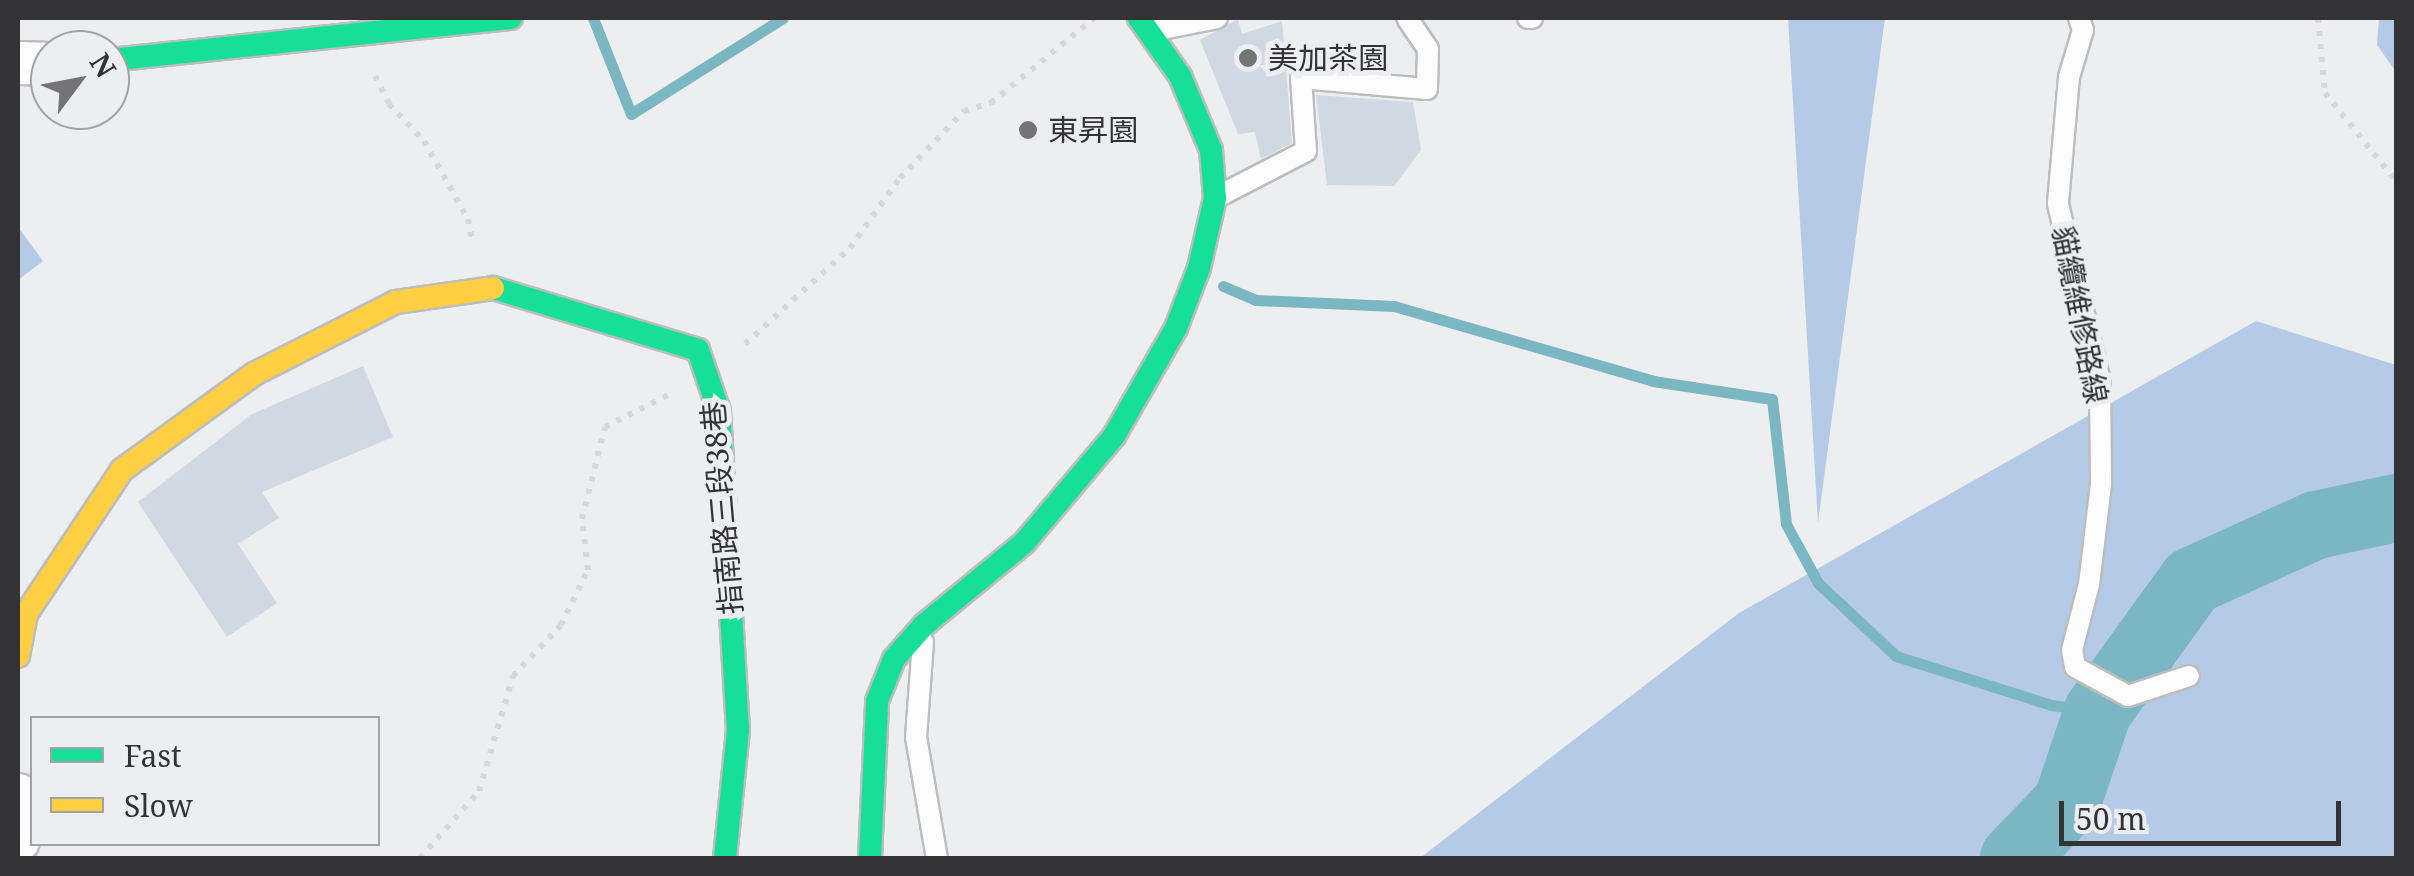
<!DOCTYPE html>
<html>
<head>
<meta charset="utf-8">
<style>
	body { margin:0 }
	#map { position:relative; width:2414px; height:876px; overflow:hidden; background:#edeef0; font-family:"Noto Serif","Noto Sans TC",serif }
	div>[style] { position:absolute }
	.forest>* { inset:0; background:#b5cae7 }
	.stream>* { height:11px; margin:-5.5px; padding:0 5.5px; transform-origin:5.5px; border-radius:5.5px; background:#7bb7c2 }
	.river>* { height:68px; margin:-34px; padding:0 34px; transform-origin:34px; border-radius:34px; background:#7bb7c2 }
	.building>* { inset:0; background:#d0d8e3 }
	.path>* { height:6px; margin-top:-3px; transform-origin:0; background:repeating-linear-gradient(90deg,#d7d7d7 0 5px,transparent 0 13px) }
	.roads { filter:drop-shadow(2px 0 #bcbdbe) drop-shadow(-2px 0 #bcbdbe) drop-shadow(0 2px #bcbdbe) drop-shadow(0 -2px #bcbdbe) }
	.lane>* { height:20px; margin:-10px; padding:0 10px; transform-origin:10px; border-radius:10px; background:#fcfcfd }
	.street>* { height:42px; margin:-21px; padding:0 21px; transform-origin:21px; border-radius:21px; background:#fcfcfd }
	.fast>* { height:22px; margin:-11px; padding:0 11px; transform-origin:11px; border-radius:11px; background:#16e098 }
	.slow>* { height:22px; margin:-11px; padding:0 11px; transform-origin:11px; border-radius:11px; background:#ffcf43 }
	.dots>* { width:28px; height:28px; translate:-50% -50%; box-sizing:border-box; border:5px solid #eceef1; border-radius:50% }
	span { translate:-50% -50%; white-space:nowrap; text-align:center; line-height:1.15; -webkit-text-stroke:10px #eceef1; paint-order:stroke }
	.poi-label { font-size:30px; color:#333335 }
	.left { translate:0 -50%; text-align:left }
	.street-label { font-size:30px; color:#333335 }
	.frame { position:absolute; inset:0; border:20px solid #333335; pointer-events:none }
	.legend { position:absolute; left:30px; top:716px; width:350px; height:130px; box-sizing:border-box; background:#eceef1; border:2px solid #a2a3a6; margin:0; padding:12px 18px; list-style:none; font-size:30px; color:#333335 }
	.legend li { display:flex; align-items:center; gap:20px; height:50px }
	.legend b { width:50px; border:2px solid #a2a3a6 }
	.north { position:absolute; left:30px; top:30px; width:100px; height:100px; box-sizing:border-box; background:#eceef1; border:2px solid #a2a3a6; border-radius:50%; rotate:58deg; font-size:28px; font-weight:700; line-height:40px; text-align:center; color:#333335 }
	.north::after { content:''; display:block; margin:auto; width:35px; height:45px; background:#747476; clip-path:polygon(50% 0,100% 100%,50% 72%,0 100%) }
	.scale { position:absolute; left:2059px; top:801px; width:282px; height:45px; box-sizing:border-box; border:5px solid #333335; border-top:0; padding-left:12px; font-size:30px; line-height:35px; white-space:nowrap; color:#333335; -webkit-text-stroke:8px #eceef1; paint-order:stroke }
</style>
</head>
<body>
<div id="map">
	<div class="forest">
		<div style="clip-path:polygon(1788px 18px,1885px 18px,1818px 523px)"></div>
		<div style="clip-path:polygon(2379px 18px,2396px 18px,2396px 72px,2377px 45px)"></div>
		<div style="clip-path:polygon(18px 227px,43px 261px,18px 280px)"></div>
		<div style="clip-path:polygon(2256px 321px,2396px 365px,2396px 858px,1420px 858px,1739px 613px)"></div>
	</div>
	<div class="stream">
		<div style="left:593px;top:18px;width:103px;rotate:68.4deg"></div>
		<div style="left:631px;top:114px;width:180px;rotate:-32.3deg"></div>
		<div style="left:1223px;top:286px;width:36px;rotate:23deg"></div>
		<div style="left:1256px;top:300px;width:138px;rotate:2.5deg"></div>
		<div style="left:1394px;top:306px;width:270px;rotate:16.1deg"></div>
		<div style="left:1653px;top:381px;width:120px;rotate:8.6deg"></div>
		<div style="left:1772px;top:399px;width:126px;rotate:83.6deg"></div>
		<div style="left:1786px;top:524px;width:67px;rotate:61.5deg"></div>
		<div style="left:1818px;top:583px;width:107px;rotate:43.1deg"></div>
		<div style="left:1896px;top:656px;width:163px;rotate:17.5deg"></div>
		<div style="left:2051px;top:705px;width:47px;rotate:7.3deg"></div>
	</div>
	<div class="river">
		<div style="left:2014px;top:858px;width:76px;rotate:-46.1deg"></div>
		<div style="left:2067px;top:803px;width:97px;rotate:-71.4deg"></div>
		<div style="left:2098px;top:711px;width:160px;rotate:-54.1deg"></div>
		<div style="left:2192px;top:581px;width:136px;rotate:-24.3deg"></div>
		<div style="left:2316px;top:525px;width:82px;rotate:-12deg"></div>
	</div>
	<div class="building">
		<div style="clip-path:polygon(1238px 19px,1242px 34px,1282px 21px,1292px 143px,1261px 159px,1255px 132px,1238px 134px,1200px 40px)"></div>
		<div style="clip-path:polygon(1316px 95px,1413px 102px,1421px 150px,1394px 186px,1327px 185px)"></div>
		<div style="clip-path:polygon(363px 366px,393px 437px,262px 492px,279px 518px,238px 544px,277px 603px,227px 637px,138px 502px,252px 414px)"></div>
	</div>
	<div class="path">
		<div style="left:2318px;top:18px;width:75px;rotate:84.7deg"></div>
		<div style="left:2325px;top:93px;width:113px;rotate:51.1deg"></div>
		<div style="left:375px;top:76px;width:31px;rotate:63deg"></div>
		<div style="left:389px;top:104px;width:51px;rotate:46.6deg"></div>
		<div style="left:424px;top:141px;width:90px;rotate:60.6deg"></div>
		<div style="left:468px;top:219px;width:25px;rotate:79deg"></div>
		<div style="left:745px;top:344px;width:142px;rotate:-42.4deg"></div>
		<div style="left:850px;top:248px;width:86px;rotate:-54.5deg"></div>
		<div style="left:900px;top:178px;width:93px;rotate:-46.3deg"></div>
		<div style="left:964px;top:111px;width:28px;rotate:-17deg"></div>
		<div style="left:991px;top:103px;width:134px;rotate:-39.5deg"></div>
		<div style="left:420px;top:858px;width:89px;rotate:-48.6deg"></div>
		<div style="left:479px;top:791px;width:120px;rotate:-73.5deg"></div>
		<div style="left:513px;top:676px;width:70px;rotate:-46.7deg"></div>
		<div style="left:561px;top:625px;width:61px;rotate:-63.9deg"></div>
		<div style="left:588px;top:570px;width:51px;rotate:-96.7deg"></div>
		<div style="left:582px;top:519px;width:95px;rotate:-76deg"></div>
		<div style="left:605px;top:427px;width:71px;rotate:-26.9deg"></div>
	</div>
	<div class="roads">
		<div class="lane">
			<div style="left:1528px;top:18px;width:4px"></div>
			<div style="left:2079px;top:18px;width:13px;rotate:72deg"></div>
			<div style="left:2083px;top:30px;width:49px;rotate:106.6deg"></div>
			<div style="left:2069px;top:77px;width:127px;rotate:95deg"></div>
			<div style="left:2058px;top:204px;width:183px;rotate:76.7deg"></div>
			<div style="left:2100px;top:382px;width:102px;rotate:89.4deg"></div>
			<div style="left:2101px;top:484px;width:101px;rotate:96.8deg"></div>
			<div style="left:2089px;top:584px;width:68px;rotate:104.4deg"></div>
			<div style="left:2072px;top:650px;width:17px;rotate:80deg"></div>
			<div style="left:2075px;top:667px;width:60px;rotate:28.7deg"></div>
			<div style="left:2128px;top:696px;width:64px;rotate:-18.2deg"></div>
			<div style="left:1152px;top:31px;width:66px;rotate:-11.3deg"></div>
			<div style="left:1217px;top:197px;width:100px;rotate:-27.3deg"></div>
			<div style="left:1306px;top:151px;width:73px;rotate:-93.9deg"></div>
			<div style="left:1301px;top:78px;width:126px;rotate:5deg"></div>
			<div style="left:1427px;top:89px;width:40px;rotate:-88.6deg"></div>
			<div style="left:1428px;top:49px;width:37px;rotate:-124deg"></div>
			<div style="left:923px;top:642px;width:95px;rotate:94.2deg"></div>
			<div style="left:916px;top:737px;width:123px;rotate:80.2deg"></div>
		</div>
		<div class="street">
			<div style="left:18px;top:63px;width:32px;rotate:2deg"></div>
			<div style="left:18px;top:795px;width:46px;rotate:90deg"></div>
		</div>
		<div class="fast">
			<div style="left:110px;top:60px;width:403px;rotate:-6deg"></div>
			<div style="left:493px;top:288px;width:214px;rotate:16.8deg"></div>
			<div style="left:698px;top:350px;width:65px;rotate:71deg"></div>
			<div style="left:719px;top:411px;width:320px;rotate:86.6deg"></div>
			<div style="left:738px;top:730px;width:129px;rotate:95.8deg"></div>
			<div style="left:870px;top:858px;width:157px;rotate:-87.4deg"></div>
			<div style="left:877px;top:701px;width:45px;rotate:-68deg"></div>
			<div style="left:894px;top:659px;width:45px;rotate:-48.6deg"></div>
			<div style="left:924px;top:625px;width:129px;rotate:-39.4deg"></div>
			<div style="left:1024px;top:543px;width:140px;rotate:-49.9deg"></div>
			<div style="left:1114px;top:436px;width:125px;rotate:-60.1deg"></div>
			<div style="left:1176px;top:328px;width:64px;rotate:-69deg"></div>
			<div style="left:1199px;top:268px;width:72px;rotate:-77.1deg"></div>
			<div style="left:1215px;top:198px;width:48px;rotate:-94.8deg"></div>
			<div style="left:1211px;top:150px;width:80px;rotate:-112.7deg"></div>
			<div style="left:1180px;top:76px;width:71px;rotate:-125.3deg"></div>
		</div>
		<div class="slow">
			<div style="left:18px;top:656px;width:43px;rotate:-79.2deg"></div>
			<div style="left:26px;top:614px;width:173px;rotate:-56.3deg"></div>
			<div style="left:122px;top:470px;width:163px;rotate:-36deg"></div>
			<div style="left:254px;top:374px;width:159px;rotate:-26.9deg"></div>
			<div style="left:396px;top:302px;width:98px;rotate:-8.2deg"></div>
		</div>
	</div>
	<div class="dots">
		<div style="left:1248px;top:58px;background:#747476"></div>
		<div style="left:1028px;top:130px;background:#747476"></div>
	</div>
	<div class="poi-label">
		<span class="left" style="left:1268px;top:58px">美加茶園</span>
		<span class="left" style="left:1048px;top:130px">東昇園</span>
	</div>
	<div class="street-label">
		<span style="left:2080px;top:315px;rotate:79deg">貓纜維修路線</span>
		<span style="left:722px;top:508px;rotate:-95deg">指南路三段38巷</span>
	</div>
	<div class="frame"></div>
	<ul class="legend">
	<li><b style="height:12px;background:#16e098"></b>Fast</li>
	<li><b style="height:12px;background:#ffcf43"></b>Slow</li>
	</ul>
	<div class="north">N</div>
	<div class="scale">50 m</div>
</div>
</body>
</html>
